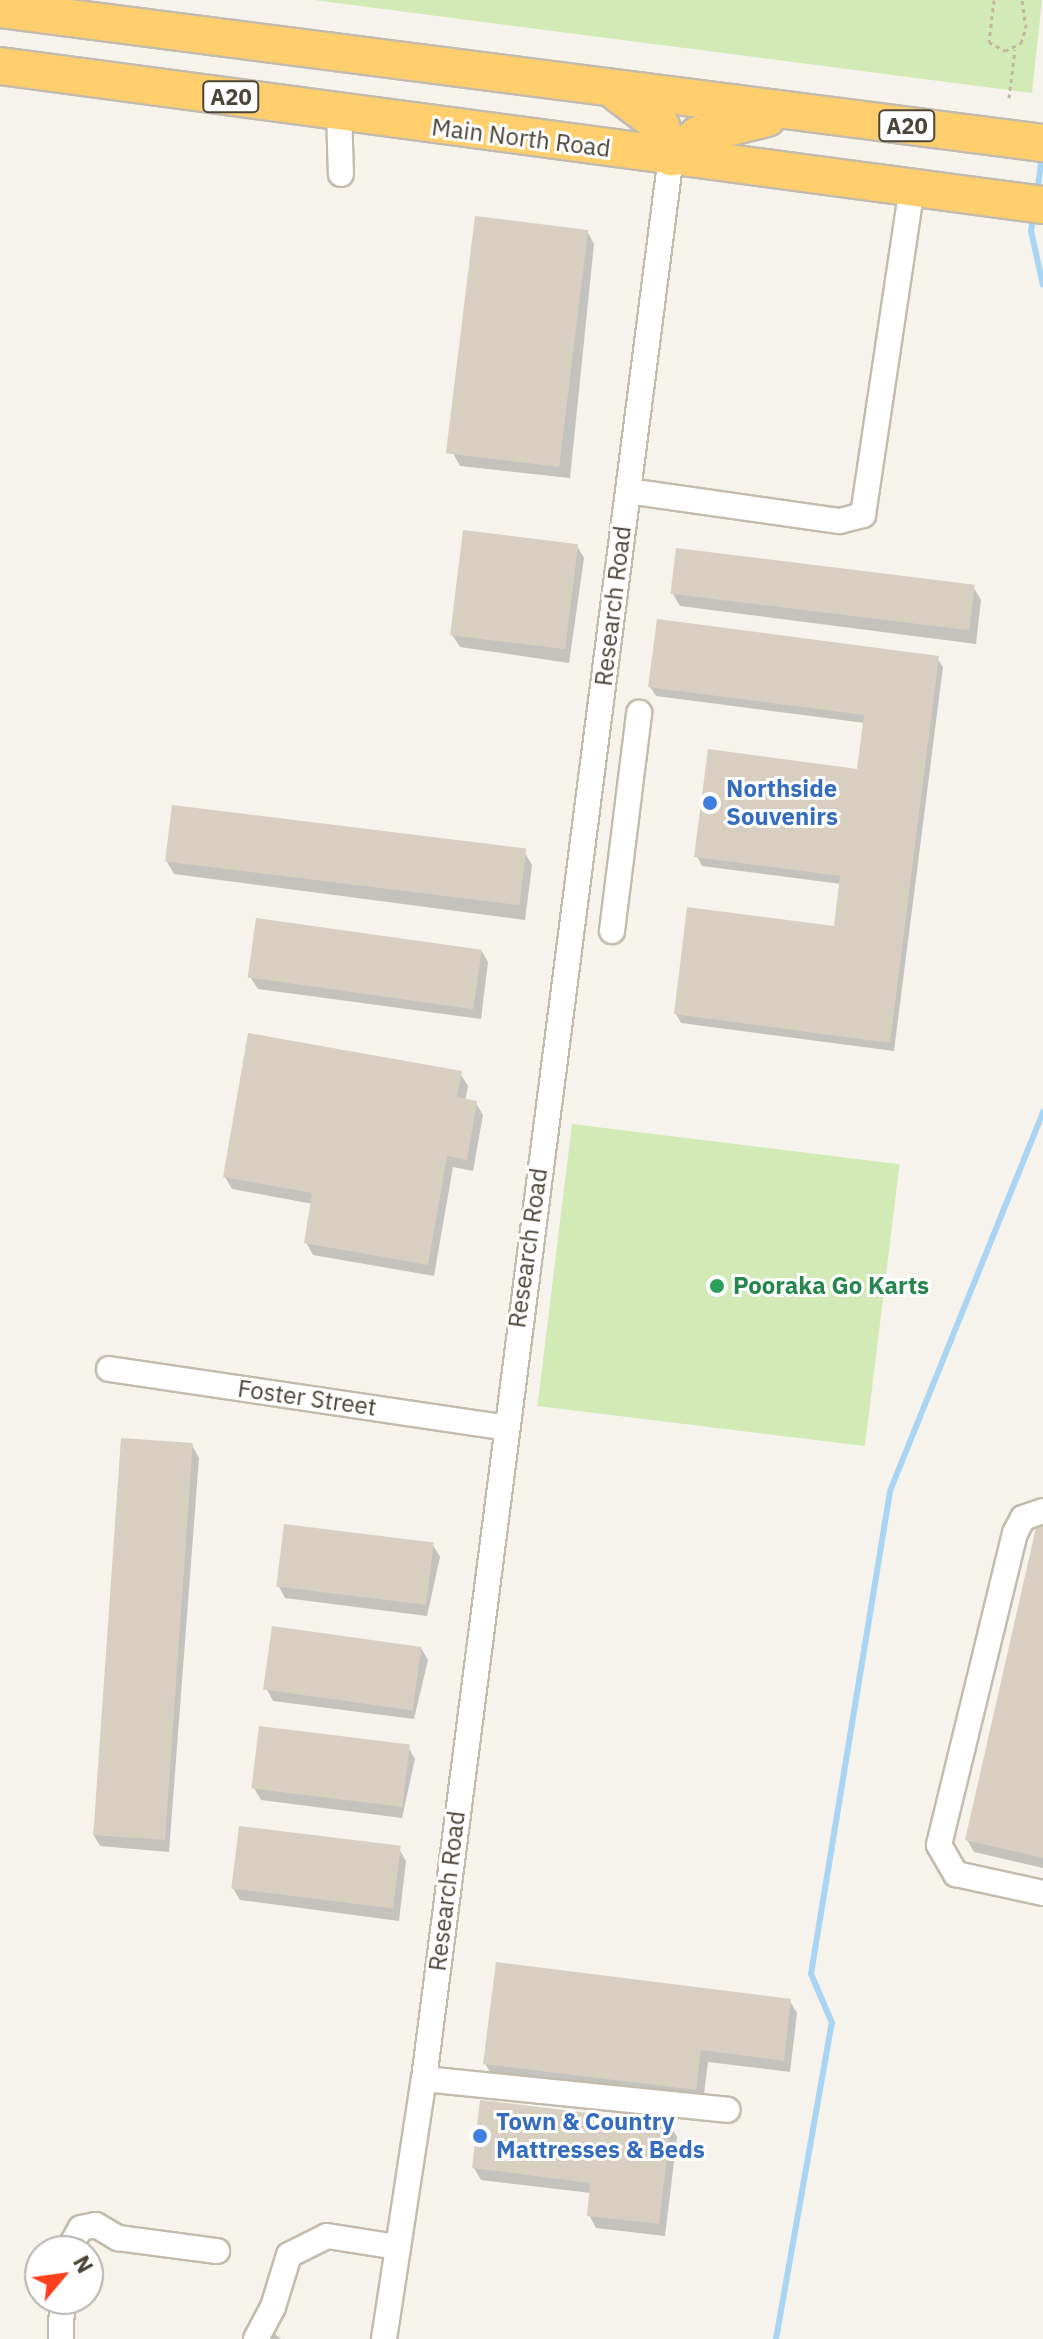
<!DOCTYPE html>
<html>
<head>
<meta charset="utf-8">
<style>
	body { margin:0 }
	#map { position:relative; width:1043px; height:2339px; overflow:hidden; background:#f6f3ec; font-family:"IBM Plex Sans",sans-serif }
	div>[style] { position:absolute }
	.green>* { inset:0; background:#d2eab5; transform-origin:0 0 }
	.shadow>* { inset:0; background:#0003 }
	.stream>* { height:6px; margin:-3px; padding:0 3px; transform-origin:3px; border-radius:3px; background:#a9d4f2 }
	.building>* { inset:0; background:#d8cfc1; transform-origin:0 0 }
	.path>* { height:3px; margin-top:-1.5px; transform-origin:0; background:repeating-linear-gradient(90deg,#c4b79f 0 4px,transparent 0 8px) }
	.roads { filter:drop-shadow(2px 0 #c2bbae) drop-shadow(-2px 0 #c2bbae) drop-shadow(0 2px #c2bbae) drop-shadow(0 -2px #c2bbae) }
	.minor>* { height:24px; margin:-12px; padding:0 12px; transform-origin:12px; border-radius:12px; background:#fff }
	.highway>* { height:36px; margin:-18px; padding:0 18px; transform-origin:18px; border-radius:18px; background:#ffcf6e }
	.dots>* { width:22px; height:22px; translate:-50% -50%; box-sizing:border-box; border:4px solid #fff; border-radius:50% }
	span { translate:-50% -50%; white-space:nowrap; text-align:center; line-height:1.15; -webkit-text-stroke:6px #fff; paint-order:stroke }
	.shield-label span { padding:2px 6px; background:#fff; border:2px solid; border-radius:6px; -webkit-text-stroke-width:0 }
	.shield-label { font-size:22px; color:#4b4439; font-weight:700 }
	.street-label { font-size:24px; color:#4b4439 }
	.shop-label { font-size:24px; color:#366cbe; font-weight:700 }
	.left { translate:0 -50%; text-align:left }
	.leisure-label { font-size:24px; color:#27864d; font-weight:700 }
	.north { position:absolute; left:24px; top:2235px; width:80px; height:80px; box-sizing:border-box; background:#fff; border:2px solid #b7b4b0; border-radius:50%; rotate:61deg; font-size:22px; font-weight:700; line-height:32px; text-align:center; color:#4b4439 }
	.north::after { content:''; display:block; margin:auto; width:28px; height:36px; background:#fc3f1d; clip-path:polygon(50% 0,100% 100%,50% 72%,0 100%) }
</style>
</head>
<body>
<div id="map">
	<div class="green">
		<div style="clip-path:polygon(314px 0,1042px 0,1032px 93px)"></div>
		<div style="left:572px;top:1124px;width:330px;height:284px;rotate:7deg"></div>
	</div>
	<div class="shadow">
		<div style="clip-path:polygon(587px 231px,594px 244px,570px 478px,460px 466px,453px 453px)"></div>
		<div style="clip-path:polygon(577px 546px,584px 558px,569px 663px,460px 647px,452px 635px)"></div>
		<div style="clip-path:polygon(974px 588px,981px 600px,976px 644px,680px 606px,673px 594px)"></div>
		<div style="clip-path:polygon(937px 658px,943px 667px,894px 1051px,681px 1023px,676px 1014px,836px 928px,841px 884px,702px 866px,697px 856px,858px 771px,865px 723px,656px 696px,650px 687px)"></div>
		<div style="clip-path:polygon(525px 853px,532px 865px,525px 920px,174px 874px,167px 862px)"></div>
		<div style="clip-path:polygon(481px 950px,488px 962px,481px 1019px,258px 989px,250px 977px)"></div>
		<div style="clip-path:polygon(460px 1073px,468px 1086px,465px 1101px,476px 1103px,483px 1115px,473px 1171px,453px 1167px,434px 1276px,313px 1255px,306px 1242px,313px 1204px,232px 1189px,225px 1177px)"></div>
		<div style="clip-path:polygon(192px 1445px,199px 1458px,169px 1852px,100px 1846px,93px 1834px)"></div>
		<div style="clip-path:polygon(1043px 1526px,1043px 1868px,974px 1852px,967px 1840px)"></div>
		<div style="clip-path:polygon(433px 1545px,440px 1557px,427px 1616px,285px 1598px,278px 1585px)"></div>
		<div style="clip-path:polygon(421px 1648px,428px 1660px,414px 1719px,273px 1701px,266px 1688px)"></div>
		<div style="clip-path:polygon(408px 1747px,415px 1759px,402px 1818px,261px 1800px,254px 1788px)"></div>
		<div style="clip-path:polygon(399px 1849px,406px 1861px,399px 1921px,240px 1900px,233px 1888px)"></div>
		<div style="clip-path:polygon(790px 2001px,797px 2013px,790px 2072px,708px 2062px,703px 2102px,492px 2076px,485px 2063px)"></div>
		<div style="clip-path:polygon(670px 2125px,677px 2137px,665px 2236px,596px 2228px,589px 2215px,591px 2193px,481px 2180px,474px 2168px)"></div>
		<div style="clip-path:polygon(260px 2321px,281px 2339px,269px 2339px)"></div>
	</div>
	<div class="stream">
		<div style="left:1037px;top:194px;width:40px;rotate:-82.9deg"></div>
		<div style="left:1033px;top:217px;width:14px;rotate:98deg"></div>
		<div style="left:1031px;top:231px;width:55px;rotate:77.5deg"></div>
		<div style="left:776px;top:2339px;width:321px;rotate:-80deg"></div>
		<div style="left:832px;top:2023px;width:53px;rotate:-113.2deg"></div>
		<div style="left:811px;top:1974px;width:489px;rotate:-80.7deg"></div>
		<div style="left:890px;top:1491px;width:409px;rotate:-68deg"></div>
	</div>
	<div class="building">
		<div style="left:475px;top:216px;width:114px;height:239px;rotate:7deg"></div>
		<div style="left:463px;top:530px;width:116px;height:106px;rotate:7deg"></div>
		<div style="left:676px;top:548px;width:301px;height:46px;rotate:7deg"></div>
		<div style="clip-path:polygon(657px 619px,939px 656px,890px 1043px,674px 1014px,687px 907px,834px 926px,840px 876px,694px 857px,708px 749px,857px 769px,864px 715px,648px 687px)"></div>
		<div style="left:172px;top:805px;width:357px;height:57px;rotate:7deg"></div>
		<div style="left:256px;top:918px;width:228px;height:60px;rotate:8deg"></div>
		<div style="clip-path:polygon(248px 1033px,462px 1071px,457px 1097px,477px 1101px,467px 1160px,447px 1156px,428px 1265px,304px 1243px,312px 1193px,223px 1177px)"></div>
		<div style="left:121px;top:1438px;width:72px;height:398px;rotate:4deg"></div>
		<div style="clip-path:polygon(1037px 1523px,1043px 1524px,1043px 1858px,965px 1840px)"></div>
		<div style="left:284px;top:1524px;width:151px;height:63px;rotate:7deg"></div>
		<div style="left:272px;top:1626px;width:151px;height:64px;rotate:8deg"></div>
		<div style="left:259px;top:1726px;width:152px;height:63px;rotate:7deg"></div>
		<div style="left:239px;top:1826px;width:163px;height:63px;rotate:7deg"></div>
		<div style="clip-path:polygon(496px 1962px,791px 1999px,784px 2061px,701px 2050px,696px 2090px,483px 2064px)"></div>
		<div style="clip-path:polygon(480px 2100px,671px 2123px,659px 2224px,587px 2216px,590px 2183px,472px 2168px)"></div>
	</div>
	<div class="path">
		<div style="left:994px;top:0;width:42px;rotate:96.8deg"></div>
		<div style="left:989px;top:42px;width:18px;rotate:29deg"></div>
		<div style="left:1005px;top:51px;width:18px;rotate:-27deg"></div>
		<div style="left:1021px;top:43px;width:16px;rotate:-72deg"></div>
		<div style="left:1026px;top:28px;width:28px;rotate:-98deg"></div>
		<div style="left:1009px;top:98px;width:49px;rotate:-83deg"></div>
	</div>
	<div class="roads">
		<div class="minor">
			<div style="left:339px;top:112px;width:62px;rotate:88.2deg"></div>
			<div style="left:628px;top:491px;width:214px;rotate:8.1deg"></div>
			<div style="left:840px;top:521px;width:24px;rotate:-15deg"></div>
			<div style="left:863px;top:515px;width:331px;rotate:-81.5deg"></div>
			<div style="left:612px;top:931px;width:220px;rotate:-82.9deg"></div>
			<div style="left:109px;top:1369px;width:399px;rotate:8.4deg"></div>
			<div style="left:1043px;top:1511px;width:21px;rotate:161deg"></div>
			<div style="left:1023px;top:1518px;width:17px;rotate:118deg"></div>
			<div style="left:1015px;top:1533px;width:321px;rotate:103.7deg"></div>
			<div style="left:939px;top:1845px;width:34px;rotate:60deg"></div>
			<div style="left:956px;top:1874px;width:89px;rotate:12.3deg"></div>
			<div style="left:424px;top:2079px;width:305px;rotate:5.8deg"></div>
			<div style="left:68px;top:2251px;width:26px;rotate:-61deg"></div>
			<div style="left:81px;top:2228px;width:15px;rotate:-11deg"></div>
			<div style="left:96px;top:2225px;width:26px;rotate:31deg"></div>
			<div style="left:118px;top:2238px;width:100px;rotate:7.5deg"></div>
			<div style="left:61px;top:2339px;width:40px;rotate:-88.6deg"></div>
			<div style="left:256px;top:2339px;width:36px;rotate:-62deg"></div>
			<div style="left:273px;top:2307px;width:54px;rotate:-72.9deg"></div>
			<div style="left:289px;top:2255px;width:42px;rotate:-26.6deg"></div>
			<div style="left:327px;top:2236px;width:71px;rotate:8.9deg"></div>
			<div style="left:384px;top:2339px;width:263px;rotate:-81.3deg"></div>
			<div style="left:424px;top:2079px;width:1938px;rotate:-82.68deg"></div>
		</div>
		<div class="highway">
			<div style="left:0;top:9px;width:1052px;rotate:7.32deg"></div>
			<div style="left:0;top:66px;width:1052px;rotate:7.59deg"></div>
			<div style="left:616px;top:92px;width:56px;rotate:37.1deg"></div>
			<div style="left:661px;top:126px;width:33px;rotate:72deg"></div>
			<div style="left:671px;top:157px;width:35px;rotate:-39deg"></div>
			<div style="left:698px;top:135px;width:71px;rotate:-13.8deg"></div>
		</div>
	</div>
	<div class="dots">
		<div style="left:710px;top:803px;background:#3f7fe0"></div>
		<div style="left:717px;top:1286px;background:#2e9e5b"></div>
		<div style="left:480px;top:2136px;background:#3f7fe0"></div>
	</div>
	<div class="shield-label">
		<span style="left:231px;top:97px">A20</span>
		<span style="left:907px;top:126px">A20</span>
	</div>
	<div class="street-label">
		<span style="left:521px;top:138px;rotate:7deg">Main North Road</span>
		<span style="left:613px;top:606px;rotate:-83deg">Research Road</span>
		<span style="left:528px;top:1248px;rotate:-82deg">Research Road</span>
		<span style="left:307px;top:1398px;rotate:8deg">Foster Street</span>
		<span style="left:447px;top:1891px;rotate:-83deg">Research Road</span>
	</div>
	<div class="shop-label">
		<span class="left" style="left:726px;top:803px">Northside<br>Souvenirs</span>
		<span class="left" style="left:496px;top:2136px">Town &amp; Country<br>Mattresses &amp; Beds</span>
	</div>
	<div class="leisure-label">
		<span class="left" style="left:733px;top:1286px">Pooraka Go Karts</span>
	</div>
	<div class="north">N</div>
</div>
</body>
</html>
